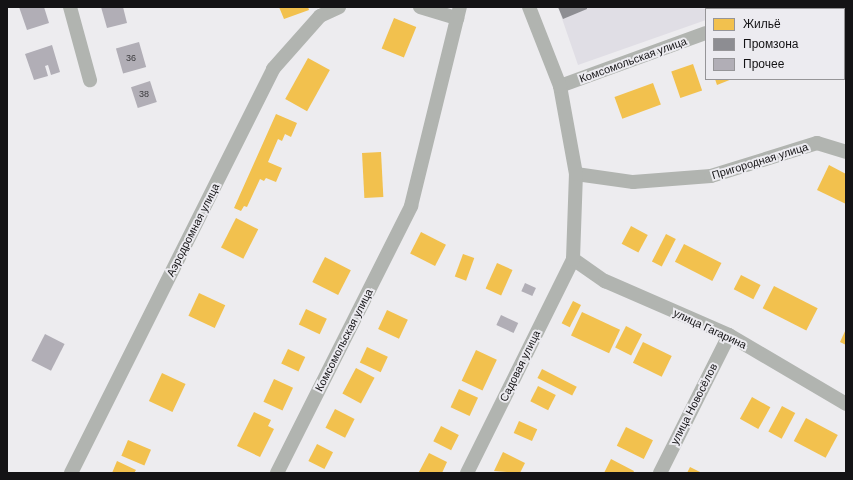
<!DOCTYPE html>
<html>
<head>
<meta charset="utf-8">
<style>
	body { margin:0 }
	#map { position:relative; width:853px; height:480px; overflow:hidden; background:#edecef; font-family:Arial,sans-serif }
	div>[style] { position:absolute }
	.built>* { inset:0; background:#e0dee5 }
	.homes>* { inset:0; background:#f2c14e; transform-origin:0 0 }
	.industry>* { inset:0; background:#8d8d92 }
	.building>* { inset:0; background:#b1aeb6; transform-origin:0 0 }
	.street>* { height:14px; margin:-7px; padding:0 7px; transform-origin:7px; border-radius:7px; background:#b1b4b0 }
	span { translate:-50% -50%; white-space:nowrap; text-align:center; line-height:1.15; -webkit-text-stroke:4px #ecebf0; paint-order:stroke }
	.number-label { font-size:9px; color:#3b3a3d }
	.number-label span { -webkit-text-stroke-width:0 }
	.street-label { font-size:11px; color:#141315 }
	.frame { position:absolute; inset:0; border:8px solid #141315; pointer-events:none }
	.legend { position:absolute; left:705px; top:8px; width:140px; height:72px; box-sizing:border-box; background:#ecebf0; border:1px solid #969598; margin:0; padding:5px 7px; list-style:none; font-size:12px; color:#141315 }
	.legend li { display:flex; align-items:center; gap:8px; height:20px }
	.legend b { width:20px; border:1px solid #969598 }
</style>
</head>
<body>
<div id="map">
	<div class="built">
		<div style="clip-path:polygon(558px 7px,741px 7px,706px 9px,706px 20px,578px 65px)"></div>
	</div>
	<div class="homes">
		<div style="clip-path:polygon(279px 7px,308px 7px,309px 10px,284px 19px)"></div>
		<div style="left:394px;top:18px;width:24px;height:33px;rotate:22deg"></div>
		<div style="left:308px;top:58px;width:25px;height:47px;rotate:29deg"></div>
		<div style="left:693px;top:64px;width:28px;height:23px;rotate:71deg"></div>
		<div style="clip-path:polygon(715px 79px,732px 79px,717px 85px)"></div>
		<div style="left:653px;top:83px;width:23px;height:41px;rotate:70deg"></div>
		<div style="clip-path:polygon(276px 114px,297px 123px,291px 137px,285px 134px,282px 141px,278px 139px,268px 162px,282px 168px,276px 182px,266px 178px,264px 181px,260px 179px,247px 207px,244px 206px,241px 211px,234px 208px)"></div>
		<div style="left:381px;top:152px;width:45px;height:19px;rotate:87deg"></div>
		<div style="clip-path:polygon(829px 165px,846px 174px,846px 204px,817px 190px)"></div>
		<div style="left:236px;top:218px;width:25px;height:33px;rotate:27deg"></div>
		<div style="left:631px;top:226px;width:19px;height:20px;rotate:28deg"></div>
		<div style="left:421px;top:232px;width:28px;height:24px;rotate:27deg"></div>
		<div style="left:666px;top:234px;width:11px;height:31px;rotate:27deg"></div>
		<div style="left:684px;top:244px;width:42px;height:20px;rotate:27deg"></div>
		<div style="left:463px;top:254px;width:12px;height:24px;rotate:20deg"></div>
		<div style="left:325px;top:257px;width:29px;height:28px;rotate:27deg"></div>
		<div style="left:497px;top:263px;width:17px;height:28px;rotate:24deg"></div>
		<div style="left:741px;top:275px;width:22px;height:16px;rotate:27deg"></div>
		<div style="left:774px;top:286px;width:49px;height:25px;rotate:27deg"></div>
		<div style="left:199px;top:293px;width:29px;height:25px;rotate:25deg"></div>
		<div style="left:573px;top:301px;width:9px;height:25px;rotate:27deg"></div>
		<div style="left:306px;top:309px;width:23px;height:17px;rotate:25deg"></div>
		<div style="left:387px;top:310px;width:23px;height:21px;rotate:25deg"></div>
		<div style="left:582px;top:312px;width:42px;height:26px;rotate:25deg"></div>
		<div style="left:626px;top:326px;width:18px;height:24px;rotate:27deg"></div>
		<div style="clip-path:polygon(846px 329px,846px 345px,840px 342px)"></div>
		<div style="left:643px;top:342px;width:32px;height:23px;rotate:26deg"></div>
		<div style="left:367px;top:347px;width:23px;height:17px;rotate:25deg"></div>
		<div style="left:288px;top:349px;width:19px;height:16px;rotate:25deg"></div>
		<div style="left:476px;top:350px;width:23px;height:34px;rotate:25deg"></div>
		<div style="left:356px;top:368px;width:21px;height:29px;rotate:28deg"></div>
		<div style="left:542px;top:369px;width:39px;height:10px;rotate:27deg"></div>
		<div style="left:162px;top:373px;width:26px;height:31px;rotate:25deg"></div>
		<div style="left:274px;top:379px;width:21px;height:25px;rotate:25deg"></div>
		<div style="left:538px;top:386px;width:20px;height:17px;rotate:27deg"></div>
		<div style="left:459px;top:389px;width:21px;height:20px;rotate:25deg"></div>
		<div style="left:752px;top:397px;width:21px;height:25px;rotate:29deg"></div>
		<div style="left:782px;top:406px;width:15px;height:29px;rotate:28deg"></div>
		<div style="left:335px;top:409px;width:22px;height:21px;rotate:27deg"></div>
		<div style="clip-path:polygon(254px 412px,271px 420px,268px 426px,274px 429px,260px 457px,237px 446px)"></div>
		<div style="left:806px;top:418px;width:36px;height:26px;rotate:28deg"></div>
		<div style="left:519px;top:421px;width:20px;height:13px;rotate:24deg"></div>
		<div style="left:441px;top:426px;width:20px;height:17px;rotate:27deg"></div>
		<div style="left:626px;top:427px;width:30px;height:21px;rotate:26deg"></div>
		<div style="left:128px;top:440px;width:25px;height:17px;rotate:23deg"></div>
		<div style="left:317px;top:444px;width:18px;height:19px;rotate:27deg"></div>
		<div style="clip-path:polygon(503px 452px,525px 463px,520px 473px,494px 471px)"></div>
		<div style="clip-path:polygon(429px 453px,447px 462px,442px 473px,419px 472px)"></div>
		<div style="clip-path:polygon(611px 459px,634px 471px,633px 473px,604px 473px)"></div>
		<div style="clip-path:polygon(117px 461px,136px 470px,134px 473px,112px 473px)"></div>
		<div style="clip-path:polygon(690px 467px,702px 473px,687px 473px)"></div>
	</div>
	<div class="industry">
		<div style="clip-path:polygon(558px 7px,587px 7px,587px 9px,563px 19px)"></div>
	</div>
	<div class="building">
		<div style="clip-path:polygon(19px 7px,44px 7px,49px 23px,27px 30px)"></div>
		<div style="clip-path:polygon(101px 7px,123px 7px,127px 23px,107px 28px)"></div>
		<div style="left:139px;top:42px;width:26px;height:24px;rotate:74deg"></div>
		<div style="clip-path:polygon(52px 45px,60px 72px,51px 75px,48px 65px,45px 66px,48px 76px,34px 80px,25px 54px)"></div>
		<div style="left:150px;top:81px;width:22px;height:20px;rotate:72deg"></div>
		<div style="left:525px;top:283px;width:12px;height:9px;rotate:24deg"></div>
		<div style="left:501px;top:315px;width:19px;height:11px;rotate:25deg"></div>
		<div style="left:45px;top:334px;width:22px;height:30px;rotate:27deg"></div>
	</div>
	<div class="street">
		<div style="left:70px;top:7px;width:76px;rotate:74.7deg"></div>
		<div style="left:420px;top:7px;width:39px;rotate:17deg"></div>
		<div style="left:773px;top:9px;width:6px;rotate:-18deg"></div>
		<div style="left:560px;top:86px;width:155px;rotate:-20deg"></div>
		<div style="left:576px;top:174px;width:58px;rotate:8deg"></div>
		<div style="left:633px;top:182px;width:78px;rotate:-4.4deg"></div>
		<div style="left:711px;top:176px;width:111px;rotate:-17.3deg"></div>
		<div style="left:817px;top:143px;width:30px;rotate:17deg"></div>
		<div style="left:573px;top:259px;width:39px;rotate:35deg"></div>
		<div style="left:605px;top:281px;width:135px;rotate:23.5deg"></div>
		<div style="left:729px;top:335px;width:136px;rotate:30.5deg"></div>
		<div style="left:71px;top:473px;width:452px;rotate:-63.4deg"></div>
		<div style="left:273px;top:69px;width:71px;rotate:-48.4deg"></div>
		<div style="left:320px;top:16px;width:21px;rotate:-25deg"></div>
		<div style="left:277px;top:473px;width:299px;rotate:-63.3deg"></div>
		<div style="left:411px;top:206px;width:205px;rotate:-76.2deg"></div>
		<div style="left:467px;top:473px;width:239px;rotate:-63.6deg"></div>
		<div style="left:573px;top:259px;width:85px;rotate:-88deg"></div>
		<div style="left:576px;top:174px;width:89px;rotate:-100.3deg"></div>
		<div style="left:560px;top:86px;width:85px;rotate:-111.4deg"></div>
		<div style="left:660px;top:473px;width:154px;rotate:-63.4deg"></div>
	</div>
	<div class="number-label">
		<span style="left:131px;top:58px">36</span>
		<span style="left:144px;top:94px">38</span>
	</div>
	<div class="street-label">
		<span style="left:633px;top:60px;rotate:-20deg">Комсомольская улица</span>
		<span style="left:760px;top:161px;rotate:-17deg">Пригородная улица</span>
		<span style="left:193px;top:230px;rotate:-63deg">Аэродромная улица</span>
		<span style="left:710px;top:329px;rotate:25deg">улица Гагарина</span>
		<span style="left:344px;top:340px;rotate:-63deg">Комсомольская улица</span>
		<span style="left:520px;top:366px;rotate:-64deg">Садовая улица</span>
		<span style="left:694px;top:404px;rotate:-63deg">улица Новосёлов</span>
	</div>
	<div class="frame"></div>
	<ul class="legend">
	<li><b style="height:11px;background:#f2c14e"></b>Жильё</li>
	<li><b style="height:11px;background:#8d8d92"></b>Промзона</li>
	<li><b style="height:11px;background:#b1aeb6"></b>Прочее</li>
	</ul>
</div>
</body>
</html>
